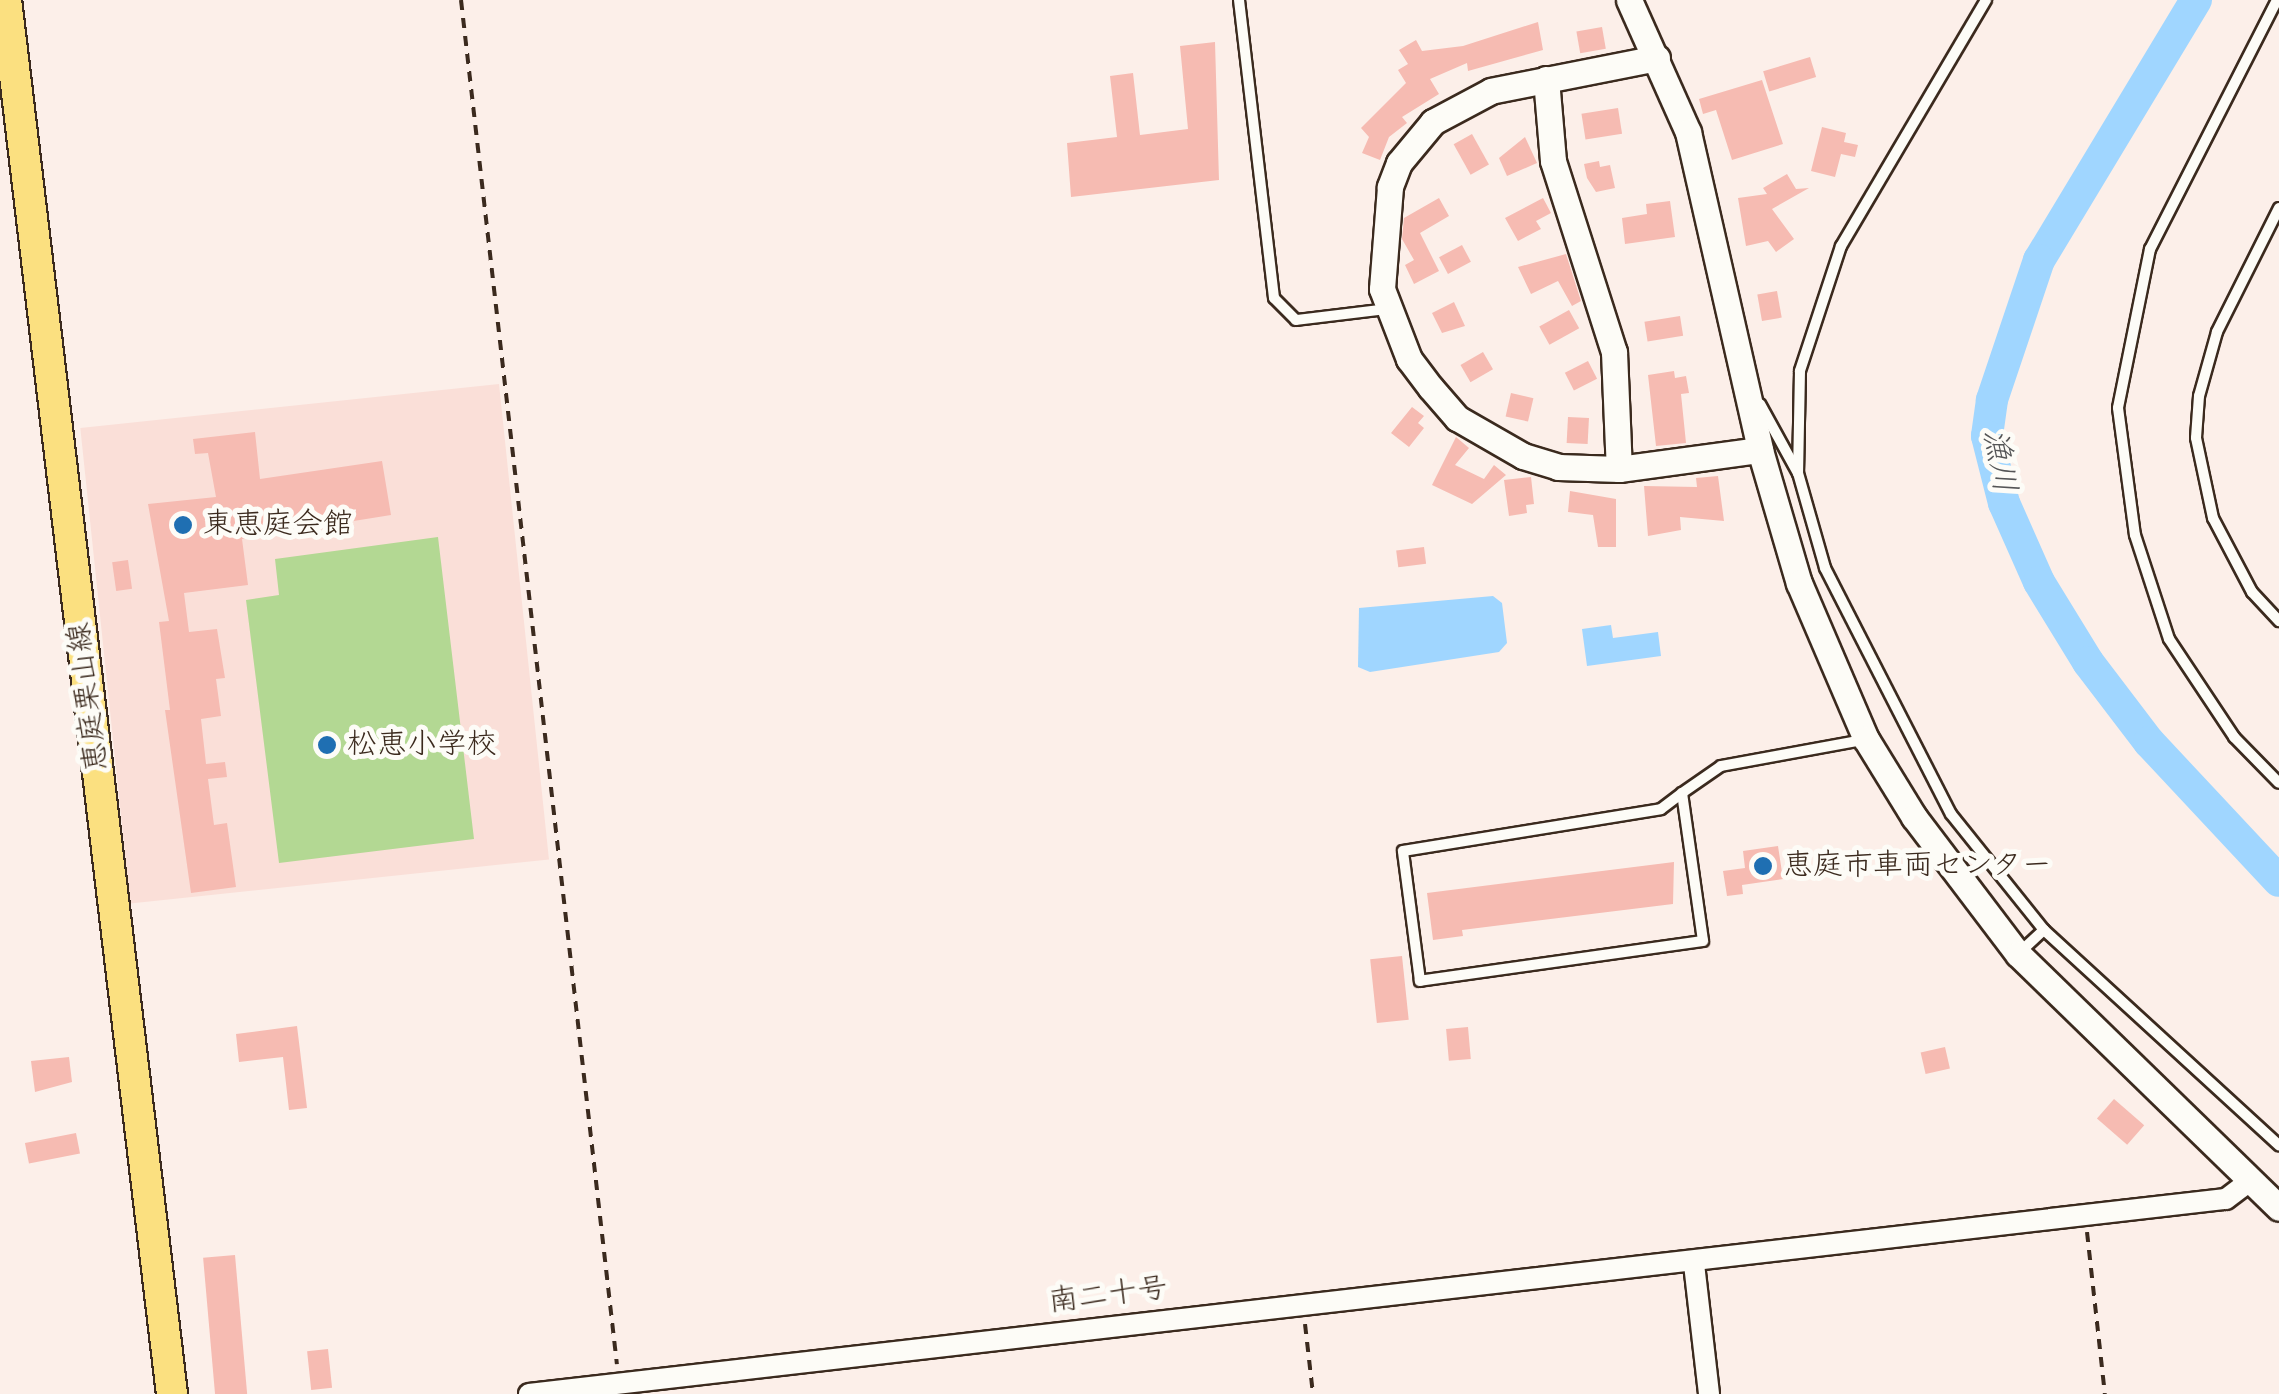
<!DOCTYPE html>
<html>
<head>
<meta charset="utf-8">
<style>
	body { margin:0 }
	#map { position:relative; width:2279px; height:1394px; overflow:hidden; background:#fcefe9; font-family:Kalam,"Klee One",sans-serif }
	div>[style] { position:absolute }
	.built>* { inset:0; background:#fadfd8; transform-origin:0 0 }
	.green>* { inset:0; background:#b3d893 }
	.water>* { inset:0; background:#a0d6ff }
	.river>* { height:32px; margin:-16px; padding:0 16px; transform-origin:16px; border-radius:16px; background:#a0d6ff }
	.building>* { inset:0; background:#f6bbb2; transform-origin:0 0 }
	.path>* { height:4px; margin-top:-2px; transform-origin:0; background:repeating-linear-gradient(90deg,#3b2a1e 0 10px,transparent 0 18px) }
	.roads { filter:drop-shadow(2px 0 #3b2a1e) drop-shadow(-2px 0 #3b2a1e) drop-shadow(0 2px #3b2a1e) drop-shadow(0 -2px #3b2a1e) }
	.service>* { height:10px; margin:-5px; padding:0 5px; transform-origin:5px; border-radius:5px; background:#fdfcf7 }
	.minor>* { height:20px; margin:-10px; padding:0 10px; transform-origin:10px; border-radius:10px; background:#fdfcf7 }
	.tertiary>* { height:25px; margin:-12.5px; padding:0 12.5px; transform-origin:12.5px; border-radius:12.5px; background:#fdfcf7 }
	.primary>* { height:30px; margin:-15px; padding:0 15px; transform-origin:15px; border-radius:15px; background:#fbe080 }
	.dots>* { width:28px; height:28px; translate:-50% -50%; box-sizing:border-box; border:5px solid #fdfcf7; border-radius:50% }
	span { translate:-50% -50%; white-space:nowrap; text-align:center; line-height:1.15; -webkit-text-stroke:10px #fdfcf7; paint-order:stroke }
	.poi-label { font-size:30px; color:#3b2a1e }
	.left { translate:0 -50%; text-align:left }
	.street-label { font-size:30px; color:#3b2a1e }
	.water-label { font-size:32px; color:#545556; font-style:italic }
</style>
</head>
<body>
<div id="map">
	<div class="built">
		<div style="left:499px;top:384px;width:478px;height:421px;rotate:84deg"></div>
	</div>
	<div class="green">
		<div style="clip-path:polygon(438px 537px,474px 839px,279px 863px,246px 600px,279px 595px,275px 559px)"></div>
	</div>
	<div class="water">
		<div style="clip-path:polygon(1493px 596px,1502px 603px,1507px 643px,1499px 652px,1370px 672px,1358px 667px,1359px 608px)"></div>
		<div style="clip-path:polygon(1611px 625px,1613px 638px,1658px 632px,1661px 656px,1587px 666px,1582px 629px)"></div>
	</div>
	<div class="river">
		<div style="left:2196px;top:0;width:304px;rotate:121.1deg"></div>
		<div style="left:2039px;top:260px;width:148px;rotate:108.6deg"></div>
		<div style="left:1992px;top:400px;width:36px;rotate:98deg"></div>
		<div style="left:1987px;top:436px;width:69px;rotate:75.8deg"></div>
		<div style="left:2004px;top:503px;width:86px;rotate:66.1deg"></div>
		<div style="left:2039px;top:582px;width:94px;rotate:58.5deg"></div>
		<div style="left:2088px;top:662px;width:101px;rotate:52.7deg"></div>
		<div style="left:2149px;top:742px;width:190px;rotate:46.9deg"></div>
	</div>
	<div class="building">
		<div style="clip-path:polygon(1538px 22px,1543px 50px,1468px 71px,1467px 63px,1430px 79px,1439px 94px,1402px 117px,1407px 123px,1389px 137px,1380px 160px,1362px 153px,1369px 137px,1361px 128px,1406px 83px,1398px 70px,1408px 64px,1399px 50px,1416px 40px,1422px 51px,1463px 46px)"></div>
		<div style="left:1602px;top:27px;width:22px;height:26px;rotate:80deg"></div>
		<div style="clip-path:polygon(1215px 42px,1219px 180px,1071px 197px,1067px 143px,1117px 137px,1110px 76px,1133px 73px,1140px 135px,1188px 129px,1180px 46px)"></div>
		<div style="left:1810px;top:57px;width:21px;height:49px;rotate:73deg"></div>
		<div style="clip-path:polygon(1762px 80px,1783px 144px,1732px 160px,1716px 110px,1703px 114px,1699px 99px)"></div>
		<div style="left:1618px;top:108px;width:26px;height:37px;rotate:81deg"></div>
		<div style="clip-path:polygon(1822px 127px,1846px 133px,1844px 142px,1858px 145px,1855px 157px,1841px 154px,1835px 177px,1811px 171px)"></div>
		<div style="left:1472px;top:134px;width:35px;height:21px;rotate:61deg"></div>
		<div style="clip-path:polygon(1525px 137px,1537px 163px,1507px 176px,1499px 158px)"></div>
		<div style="clip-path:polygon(1599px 161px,1600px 167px,1610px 165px,1615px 188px,1596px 192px,1587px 178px,1584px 164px)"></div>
		<div style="clip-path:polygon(1787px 174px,1796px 189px,1809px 188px,1772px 209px,1794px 239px,1776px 252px,1768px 241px,1746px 246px,1738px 198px,1767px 194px,1763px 188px)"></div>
		<div style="clip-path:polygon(1439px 198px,1449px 216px,1420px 233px,1439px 271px,1414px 284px,1405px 265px,1414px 260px,1402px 239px,1404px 218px)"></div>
		<div style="clip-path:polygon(1543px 198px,1551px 213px,1536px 221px,1541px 229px,1518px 241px,1505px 218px)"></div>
		<div style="clip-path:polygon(1670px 201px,1675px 237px,1625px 244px,1622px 218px,1647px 214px,1646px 204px)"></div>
		<div style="left:1462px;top:245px;width:19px;height:26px;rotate:62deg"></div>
		<div style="clip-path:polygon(1566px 254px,1581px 301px,1572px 306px,1558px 281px,1531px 294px,1518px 267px)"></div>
		<div style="left:1777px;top:291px;width:27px;height:20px;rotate:80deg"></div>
		<div style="clip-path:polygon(1454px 302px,1465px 326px,1442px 333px,1432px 313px)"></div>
		<div style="left:1569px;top:310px;width:21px;height:34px;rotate:61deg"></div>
		<div style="left:1680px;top:316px;width:20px;height:36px;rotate:81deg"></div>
		<div style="left:1483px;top:352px;width:20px;height:26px;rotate:60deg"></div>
		<div style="left:1588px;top:361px;width:20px;height:26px;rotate:63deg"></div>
		<div style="clip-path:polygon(1674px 371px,1675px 378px,1686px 376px,1689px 393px,1681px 394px,1686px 443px,1656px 446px,1648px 375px)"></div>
		<div style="left:1511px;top:393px;width:23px;height:24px;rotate:13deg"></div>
		<div style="clip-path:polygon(1412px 407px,1424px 416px,1418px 423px,1424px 428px,1409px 447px,1391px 433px)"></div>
		<div style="left:1568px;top:417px;width:21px;height:26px;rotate:3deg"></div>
		<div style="clip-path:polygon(255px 432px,260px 479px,382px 461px,391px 515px,242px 539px,248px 585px,184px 593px,189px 632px,217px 629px,225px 678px,216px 679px,221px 716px,201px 719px,206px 764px,225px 762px,227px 777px,208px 779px,214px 825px,227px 823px,236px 887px,191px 893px,165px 710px,170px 710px,159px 622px,169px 621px,148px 504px,216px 497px,208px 453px,195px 454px,193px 439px)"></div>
		<div style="clip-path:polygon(1456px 437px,1469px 448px,1455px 465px,1484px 479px,1494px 465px,1506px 475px,1472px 504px,1432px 485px)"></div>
		<div style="clip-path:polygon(1718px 476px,1724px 521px,1680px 517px,1681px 530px,1648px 536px,1644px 486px,1697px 487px,1696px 478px)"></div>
		<div style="clip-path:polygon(1531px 477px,1534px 504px,1526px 505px,1527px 513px,1509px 516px,1504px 480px)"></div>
		<div style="clip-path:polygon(1570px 491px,1616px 499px,1616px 547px,1598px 547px,1593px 515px,1568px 512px)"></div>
		<div style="left:1424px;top:547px;width:17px;height:28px;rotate:83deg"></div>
		<div style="left:128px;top:560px;width:29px;height:16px;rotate:82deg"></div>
		<div style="clip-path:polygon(1778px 846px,1783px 879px,1742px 885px,1743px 894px,1727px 896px,1723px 871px,1745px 868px,1743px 851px)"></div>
		<div style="clip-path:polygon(1674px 862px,1673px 904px,1462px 930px,1463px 936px,1433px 940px,1427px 893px)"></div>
		<div style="left:1402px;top:956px;width:64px;height:32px;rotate:84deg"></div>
		<div style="clip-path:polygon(297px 1026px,307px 1108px,289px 1110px,283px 1057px,239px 1062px,236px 1034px)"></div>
		<div style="left:1468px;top:1027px;width:32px;height:22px;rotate:85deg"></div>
		<div style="left:1945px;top:1047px;width:22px;height:25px;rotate:77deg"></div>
		<div style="clip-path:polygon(69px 1057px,72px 1082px,35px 1092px,31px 1061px)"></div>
		<div style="left:2114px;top:1099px;width:40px;height:26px;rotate:41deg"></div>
		<div style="left:76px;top:1133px;width:21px;height:52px;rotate:79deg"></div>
		<div style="left:235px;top:1255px;width:140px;height:32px;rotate:85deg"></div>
		<div style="left:328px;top:1349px;width:39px;height:21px;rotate:84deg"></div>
	</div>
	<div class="path">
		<div style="left:461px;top:0;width:1373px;rotate:83.48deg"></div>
		<div style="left:2087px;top:1232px;width:163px;rotate:83.7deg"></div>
		<div style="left:1305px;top:1324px;width:70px;rotate:83.5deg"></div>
	</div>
	<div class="roads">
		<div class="service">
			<div style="left:1239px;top:0;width:300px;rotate:83.3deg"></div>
			<div style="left:1274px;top:298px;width:31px;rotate:45deg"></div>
			<div style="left:1296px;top:320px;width:92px;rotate:-6.9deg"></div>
			<div style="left:1986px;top:0;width:286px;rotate:120.5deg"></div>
			<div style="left:1841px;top:246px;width:132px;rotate:108.2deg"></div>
			<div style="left:1800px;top:371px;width:102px;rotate:91.1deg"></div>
			<div style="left:1798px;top:473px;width:99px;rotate:74.1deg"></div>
			<div style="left:1825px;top:568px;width:276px;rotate:62.9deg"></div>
			<div style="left:1951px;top:814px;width:149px;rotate:51.3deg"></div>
			<div style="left:2044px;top:930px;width:319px;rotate:42.5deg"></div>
			<div style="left:2277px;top:0;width:280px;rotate:117deg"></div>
			<div style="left:2150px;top:249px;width:162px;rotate:101.4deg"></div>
			<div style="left:2118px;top:408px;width:128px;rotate:82.4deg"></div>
			<div style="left:2135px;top:535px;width:109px;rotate:71.9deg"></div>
			<div style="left:2169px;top:639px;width:118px;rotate:56.4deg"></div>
			<div style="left:2234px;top:737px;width:64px;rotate:45.6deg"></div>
			<div style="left:2279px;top:208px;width:139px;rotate:116.6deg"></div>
			<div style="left:2217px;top:332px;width:66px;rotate:105.7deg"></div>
			<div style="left:2199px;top:396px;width:42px;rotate:94.1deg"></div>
			<div style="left:2196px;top:438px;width:82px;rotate:78deg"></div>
			<div style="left:2213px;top:518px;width:84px;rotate:62.2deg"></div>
			<div style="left:2252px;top:592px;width:40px;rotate:47deg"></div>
			<div style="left:1760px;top:404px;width:79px;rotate:61.2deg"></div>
			<div style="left:1682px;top:793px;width:149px;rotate:81.9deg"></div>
			<div style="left:1703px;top:941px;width:286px;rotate:172deg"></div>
			<div style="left:1420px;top:981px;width:131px;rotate:-97.5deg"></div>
			<div style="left:1403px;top:851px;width:261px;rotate:-9.2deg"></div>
			<div style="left:1661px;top:809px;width:26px;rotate:-37deg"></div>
			<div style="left:1682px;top:793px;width:47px;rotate:-34.7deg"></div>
			<div style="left:1721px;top:766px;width:144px;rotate:-10.4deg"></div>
			<div style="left:2019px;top:953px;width:34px;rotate:-43deg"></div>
		</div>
		<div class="minor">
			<div style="left:1694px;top:1264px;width:131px;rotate:83.4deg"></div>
			<div style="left:529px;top:1394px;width:1708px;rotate:-6.56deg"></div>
			<div style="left:2226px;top:1199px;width:31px;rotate:-37deg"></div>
		</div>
		<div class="tertiary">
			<div style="left:1629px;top:0;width:145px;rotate:65.9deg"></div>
			<div style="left:1688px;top:132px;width:326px;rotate:77.2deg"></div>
			<div style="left:1760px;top:450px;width:139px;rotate:73.7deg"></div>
			<div style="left:1799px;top:583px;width:170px;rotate:66.8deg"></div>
			<div style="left:1866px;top:739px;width:92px;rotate:58.4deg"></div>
			<div style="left:1914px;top:817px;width:172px;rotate:52.8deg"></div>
			<div style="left:2018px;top:954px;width:364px;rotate:44.2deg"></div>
			<div style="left:1657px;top:58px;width:169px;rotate:168.8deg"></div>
			<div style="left:1491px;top:91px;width:66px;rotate:151.9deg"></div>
			<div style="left:1433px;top:122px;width:53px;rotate:129.7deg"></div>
			<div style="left:1399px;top:163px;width:26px;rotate:111deg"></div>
			<div style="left:1390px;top:187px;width:102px;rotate:94.5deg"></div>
			<div style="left:1382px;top:289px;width:75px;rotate:68.9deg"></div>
			<div style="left:1409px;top:359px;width:36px;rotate:53deg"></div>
			<div style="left:1431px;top:388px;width:40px;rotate:49deg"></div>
			<div style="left:1457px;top:418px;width:76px;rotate:29.9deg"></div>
			<div style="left:1523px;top:456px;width:37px;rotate:17deg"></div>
			<div style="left:1558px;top:467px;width:61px;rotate:1.9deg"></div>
			<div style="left:1619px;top:469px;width:142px;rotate:-7.7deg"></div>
			<div style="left:1546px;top:79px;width:82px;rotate:85.1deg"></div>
			<div style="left:1553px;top:161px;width:201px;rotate:72.3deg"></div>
			<div style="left:1614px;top:352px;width:117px;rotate:87.6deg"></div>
		</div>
		<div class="primary">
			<div style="left:6px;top:0;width:1404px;rotate:83.21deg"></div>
		</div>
	</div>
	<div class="dots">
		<div style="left:183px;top:525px;background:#1f6fb2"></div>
		<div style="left:327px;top:745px;background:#1f6fb2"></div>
		<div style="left:1763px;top:866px;background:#1f6fb2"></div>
	</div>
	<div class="poi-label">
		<span class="left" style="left:203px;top:525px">東恵庭会館</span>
		<span class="left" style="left:347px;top:745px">松恵小学校</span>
		<span class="left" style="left:1783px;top:866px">恵庭市車両センター</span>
	</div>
	<div class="street-label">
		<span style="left:89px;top:697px;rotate:-97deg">恵庭栗山線</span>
		<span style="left:1108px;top:1296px;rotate:-7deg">南二十号</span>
	</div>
	<div class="water-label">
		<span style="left:1998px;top:461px;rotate:80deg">漁川</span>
	</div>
</div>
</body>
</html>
